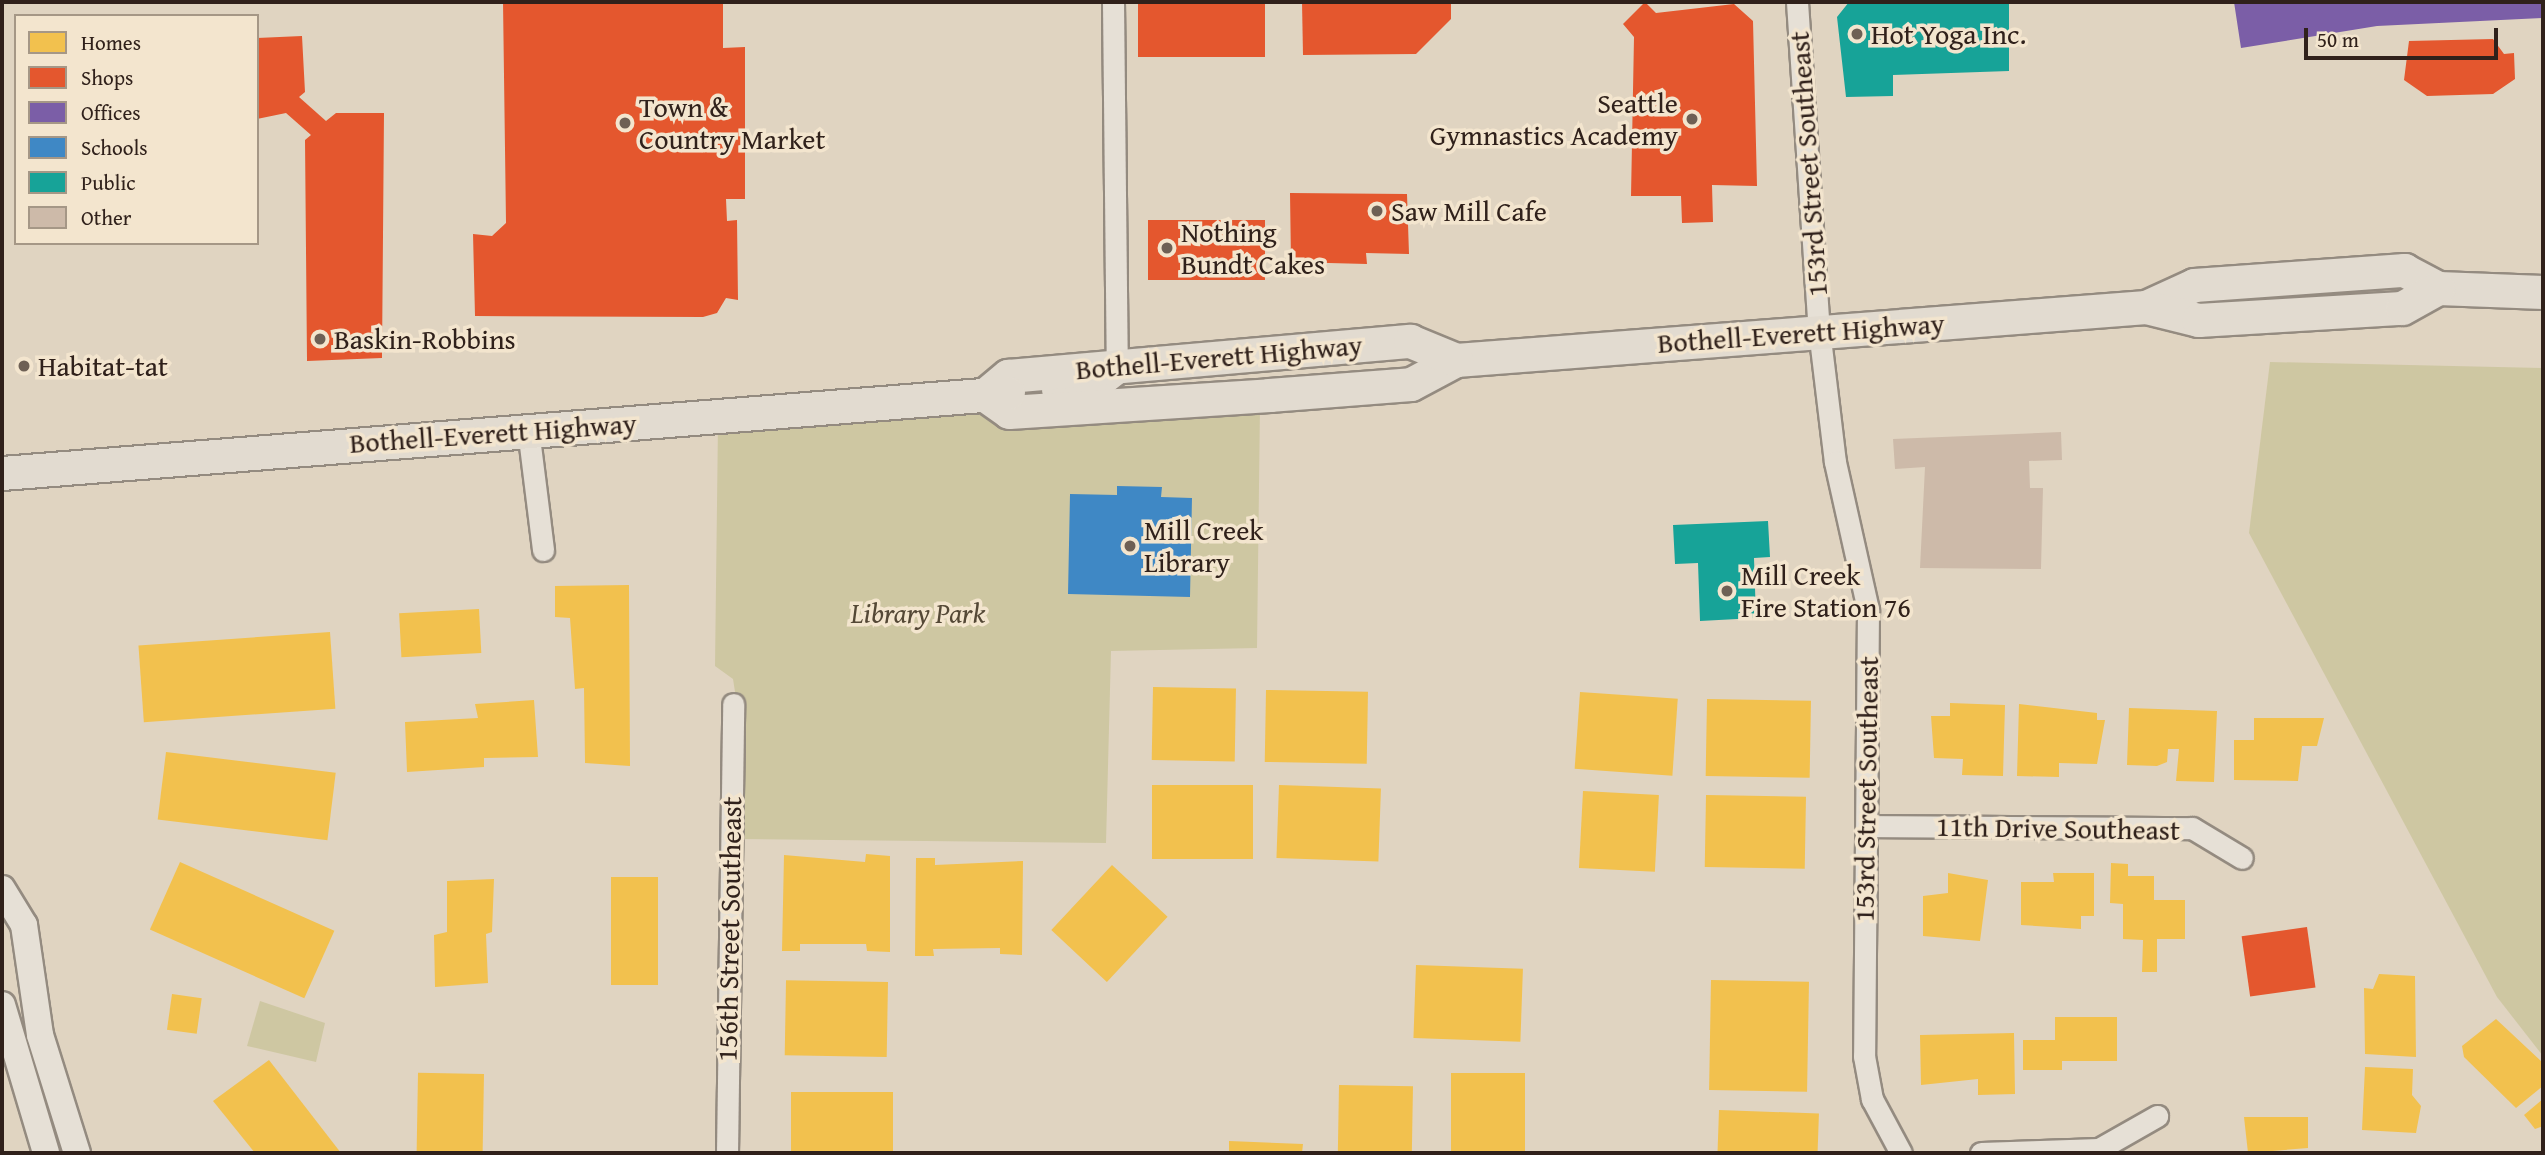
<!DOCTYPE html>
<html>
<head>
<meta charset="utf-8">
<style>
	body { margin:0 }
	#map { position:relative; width:2545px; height:1155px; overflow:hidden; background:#e0d4c1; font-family:"Gentium Book Plus",serif }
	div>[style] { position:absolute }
	.green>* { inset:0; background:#cec7a2 }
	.homes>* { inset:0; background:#f2c14e; transform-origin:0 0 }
	.shops>* { inset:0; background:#e4572e; transform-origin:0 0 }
	.offices>* { inset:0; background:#7b5ea7 }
	.schools>* { inset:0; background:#3f88c5 }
	.public>* { inset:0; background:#17a398 }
	.building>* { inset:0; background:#cdbaa9 }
	.roads { filter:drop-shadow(2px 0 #948b80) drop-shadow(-2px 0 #948b80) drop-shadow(0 2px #948b80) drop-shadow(0 -2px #948b80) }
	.minor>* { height:21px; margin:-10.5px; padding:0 10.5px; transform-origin:10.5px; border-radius:10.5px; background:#e6e0d6 }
	.tertiary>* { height:26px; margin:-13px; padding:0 13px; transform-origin:13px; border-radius:13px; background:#e6e0d6 }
	.primary>* { height:33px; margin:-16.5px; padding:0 16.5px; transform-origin:16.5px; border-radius:16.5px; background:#e2dbd0 }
	.dots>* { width:19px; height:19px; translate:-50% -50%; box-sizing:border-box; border:4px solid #f3e5ce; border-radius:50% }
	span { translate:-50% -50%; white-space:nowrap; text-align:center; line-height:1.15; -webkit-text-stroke:7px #f3e5ce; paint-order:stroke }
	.poi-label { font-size:28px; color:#30211b }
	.left { translate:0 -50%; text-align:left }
	.right { translate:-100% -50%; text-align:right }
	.street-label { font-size:28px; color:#30211b }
	.park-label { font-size:28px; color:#544836; font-style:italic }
	.frame { position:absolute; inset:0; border:4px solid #30211b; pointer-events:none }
	.legend { position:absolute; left:14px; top:14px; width:245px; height:231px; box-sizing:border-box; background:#f3e5ce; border:2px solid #a59786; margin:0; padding:9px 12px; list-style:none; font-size:21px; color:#30211b }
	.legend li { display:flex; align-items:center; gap:14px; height:35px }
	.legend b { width:35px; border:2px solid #a59786 }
	.scale { position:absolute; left:2304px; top:28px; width:194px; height:32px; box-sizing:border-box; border:4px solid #30211b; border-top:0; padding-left:9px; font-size:21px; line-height:24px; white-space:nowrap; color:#30211b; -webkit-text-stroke:5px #f3e5ce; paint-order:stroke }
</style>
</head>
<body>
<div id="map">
	<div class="green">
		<div style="clip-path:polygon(2270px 362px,2543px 368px,2543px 1056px,2497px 997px,2249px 533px)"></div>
		<div style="clip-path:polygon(1260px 406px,1257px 648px,1111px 651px,1106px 843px,740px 839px,738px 711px,733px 679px,715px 666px,718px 423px,979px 412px,1017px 424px)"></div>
		<div style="clip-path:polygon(260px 1001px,325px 1023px,316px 1062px,247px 1046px)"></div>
	</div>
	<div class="homes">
		<div style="clip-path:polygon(629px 585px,630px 766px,585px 763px,584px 688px,575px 689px,570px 618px,555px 617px,555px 586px)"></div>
		<div style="left:479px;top:609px;width:44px;height:80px;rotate:87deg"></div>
		<div style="left:330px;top:632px;width:77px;height:192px;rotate:86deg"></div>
		<div style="left:1153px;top:687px;width:83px;height:73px;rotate:1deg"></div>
		<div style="left:1266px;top:690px;width:102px;height:72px;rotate:1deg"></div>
		<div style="left:1580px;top:692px;width:98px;height:77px;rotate:4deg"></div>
		<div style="left:1707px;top:699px;width:104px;height:77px;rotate:1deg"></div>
		<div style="clip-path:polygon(534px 700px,538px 757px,484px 758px,484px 767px,407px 772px,405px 722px,478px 718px,475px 704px)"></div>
		<div style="clip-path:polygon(1950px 703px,2005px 705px,2003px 776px,1962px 775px,1963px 759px,1934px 758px,1931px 716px,1950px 716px)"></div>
		<div style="clip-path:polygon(2019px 704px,2097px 713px,2097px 720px,2105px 720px,2097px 764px,2059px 763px,2059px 777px,2017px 776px)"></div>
		<div style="clip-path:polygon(2129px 708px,2217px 711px,2214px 782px,2176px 781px,2179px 749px,2168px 749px,2167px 762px,2157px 766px,2127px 765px)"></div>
		<div style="clip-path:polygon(2254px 718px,2324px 718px,2317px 746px,2302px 746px,2298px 781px,2234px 780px,2234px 740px,2254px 740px)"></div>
		<div style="left:166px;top:752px;width:171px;height:68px;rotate:7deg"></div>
		<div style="left:1152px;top:785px;width:101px;height:74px"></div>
		<div style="left:1279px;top:785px;width:102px;height:73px;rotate:2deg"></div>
		<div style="left:1583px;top:791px;width:76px;height:77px;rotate:3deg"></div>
		<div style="left:1706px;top:795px;width:100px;height:72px;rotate:1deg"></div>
		<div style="clip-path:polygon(866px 854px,890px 856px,890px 952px,867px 951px,866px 944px,800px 944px,800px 951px,782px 951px,784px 855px,865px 862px)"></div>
		<div style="clip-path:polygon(916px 858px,935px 858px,935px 865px,1023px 861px,1022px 955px,1000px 954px,1000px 948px,933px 949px,934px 956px,915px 956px)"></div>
		<div style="left:180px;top:862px;width:169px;height:74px;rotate:24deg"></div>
		<div style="clip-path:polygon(2111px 863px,2128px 864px,2128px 876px,2154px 876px,2154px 900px,2185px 900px,2185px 939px,2157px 939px,2157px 972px,2142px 972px,2143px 940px,2123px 939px,2123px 904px,2110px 903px)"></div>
		<div style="left:1112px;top:865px;width:76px;height:89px;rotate:43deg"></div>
		<div style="clip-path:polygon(1948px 873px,1988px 880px,1980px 941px,1923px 936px,1923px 896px,1948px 893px)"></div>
		<div style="clip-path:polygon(2053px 873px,2094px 873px,2094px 916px,2081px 916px,2081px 929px,2021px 925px,2021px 882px,2054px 882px)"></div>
		<div style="left:611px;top:877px;width:47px;height:108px"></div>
		<div style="clip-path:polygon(494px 879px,492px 932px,486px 934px,488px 983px,435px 987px,434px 935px,447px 932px,447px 881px)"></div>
		<div style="left:1416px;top:965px;width:107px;height:73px;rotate:2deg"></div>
		<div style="clip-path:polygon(2379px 974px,2415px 976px,2416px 1057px,2365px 1054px,2364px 988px,2373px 989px)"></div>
		<div style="left:1711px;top:980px;width:98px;height:110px;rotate:1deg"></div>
		<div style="left:888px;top:982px;width:75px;height:102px;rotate:91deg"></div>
		<div style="left:172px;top:994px;width:30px;height:36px;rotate:8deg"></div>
		<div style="clip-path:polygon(2055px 1017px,2117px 1017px,2117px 1061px,2062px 1061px,2062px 1070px,2023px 1070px,2023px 1040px,2055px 1040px)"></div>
		<div style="clip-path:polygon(2496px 1019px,2543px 1063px,2543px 1086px,2516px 1108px,2464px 1057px,2462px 1046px)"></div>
		<div style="clip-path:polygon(2014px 1033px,2015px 1094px,1978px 1095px,1978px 1079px,1921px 1085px,1920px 1035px)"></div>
		<div style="clip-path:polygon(269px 1060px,341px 1153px,255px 1153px,213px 1101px)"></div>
		<div style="clip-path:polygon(2365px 1067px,2413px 1069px,2412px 1095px,2421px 1106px,2416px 1133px,2362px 1130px)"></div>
		<div style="left:1451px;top:1073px;width:74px;height:80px"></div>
		<div style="left:484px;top:1074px;width:79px;height:66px;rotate:91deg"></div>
		<div style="left:1339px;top:1085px;width:74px;height:68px;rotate:1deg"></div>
		<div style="left:893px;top:1092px;width:61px;height:102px;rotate:90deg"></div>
		<div style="clip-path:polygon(2543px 1099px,2543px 1126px,2535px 1129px,2524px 1115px)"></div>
		<div style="left:1719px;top:1110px;width:100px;height:43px;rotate:2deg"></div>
		<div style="clip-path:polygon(2244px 1117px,2308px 1117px,2308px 1148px,2248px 1153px)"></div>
		<div style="clip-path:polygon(1229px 1141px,1303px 1144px,1302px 1153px,1229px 1153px)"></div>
	</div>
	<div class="shops">
		<div style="clip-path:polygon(503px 2px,723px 2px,723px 48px,745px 47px,745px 199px,726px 199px,727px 221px,737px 220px,738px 300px,726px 298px,717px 313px,703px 317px,475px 316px,473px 234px,492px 236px,506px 223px)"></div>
		<div style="left:1138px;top:2px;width:127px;height:55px"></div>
		<div style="clip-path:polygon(1302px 2px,1451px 2px,1451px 19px,1416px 54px,1303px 55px)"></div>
		<div style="clip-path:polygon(1645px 2px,1656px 13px,1734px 4px,1753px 21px,1757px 186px,1712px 185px,1713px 222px,1682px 223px,1681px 196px,1631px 196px,1634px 37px,1623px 24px)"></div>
		<div style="clip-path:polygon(302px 36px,305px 92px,299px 97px,326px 121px,336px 113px,384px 113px,382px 358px,307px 361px,305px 140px,311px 135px,286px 113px,257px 119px,257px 38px)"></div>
		<div style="clip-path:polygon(2493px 39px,2504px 54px,2514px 53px,2515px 79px,2493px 94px,2427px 96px,2404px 80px,2409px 41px)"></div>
		<div style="clip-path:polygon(1290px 193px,1407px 194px,1409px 254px,1366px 253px,1367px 264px,1291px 262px)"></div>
		<div style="left:1148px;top:220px;width:117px;height:60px"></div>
		<div style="left:2307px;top:927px;width:61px;height:66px;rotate:82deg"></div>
	</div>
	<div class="offices">
		<div style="clip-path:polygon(2234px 2px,2543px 2px,2543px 18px,2377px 26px,2241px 48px)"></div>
	</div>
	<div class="schools">
		<div style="clip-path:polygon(1117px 486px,1162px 487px,1161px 497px,1192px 498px,1190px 597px,1068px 594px,1070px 494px,1117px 495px)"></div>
	</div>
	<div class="public">
		<div style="clip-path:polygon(1849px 2px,2009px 2px,2009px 71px,1893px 75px,1893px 96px,1846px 97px,1837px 17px)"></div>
		<div style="clip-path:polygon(1768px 521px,1770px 557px,1754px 558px,1756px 618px,1700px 621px,1698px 563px,1675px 564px,1673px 525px)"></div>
	</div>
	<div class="building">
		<div style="clip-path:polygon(2061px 432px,2062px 460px,2029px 461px,2030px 488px,2043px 488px,2041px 569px,1920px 568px,1925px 467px,1895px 469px,1893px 439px)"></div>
	</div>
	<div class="roads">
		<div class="minor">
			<div style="left:1113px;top:2px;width:364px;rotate:89.4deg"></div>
			<div style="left:1797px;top:2px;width:329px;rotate:86.2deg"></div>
			<div style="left:1819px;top:330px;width:133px;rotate:83.1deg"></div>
			<div style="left:1835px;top:462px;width:152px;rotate:77.4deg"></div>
			<div style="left:1868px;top:610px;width:446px;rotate:90.5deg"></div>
			<div style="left:1864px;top:1056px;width:44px;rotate:79.5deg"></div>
			<div style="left:1872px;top:1099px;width:61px;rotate:61.8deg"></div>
			<div style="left:528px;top:429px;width:122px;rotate:82.9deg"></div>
			<div style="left:1867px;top:826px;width:325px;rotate:0.4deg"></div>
			<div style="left:2192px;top:828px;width:58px;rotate:31deg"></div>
			<div style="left:727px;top:1153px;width:449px;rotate:-89.2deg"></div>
			<div style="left:1981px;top:1153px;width:118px;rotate:-1.9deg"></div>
			<div style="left:2099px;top:1149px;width:67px;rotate:-29.6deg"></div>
		</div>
		<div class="tertiary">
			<div style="left:2px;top:889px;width:42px;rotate:58.6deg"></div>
			<div style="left:24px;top:925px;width:111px;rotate:81.7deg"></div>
			<div style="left:40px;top:1035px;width:124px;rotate:72.6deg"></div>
			<div style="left:2px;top:1005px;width:154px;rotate:73.4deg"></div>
		</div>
		<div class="primary">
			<div style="left:2146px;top:307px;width:53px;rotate:-24.6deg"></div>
			<div style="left:2194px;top:285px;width:211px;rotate:-4.1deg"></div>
			<div style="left:2404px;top:270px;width:38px;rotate:28deg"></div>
			<div style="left:2438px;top:288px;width:105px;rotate:2.2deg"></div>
			<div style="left:1058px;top:389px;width:36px;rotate:-8deg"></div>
			<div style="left:1094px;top:384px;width:29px;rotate:-38deg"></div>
			<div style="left:985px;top:395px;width:29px;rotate:35deg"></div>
			<div style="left:1009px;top:412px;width:261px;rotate:-3.7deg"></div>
			<div style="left:1269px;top:395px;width:142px;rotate:-4.4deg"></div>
			<div style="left:1411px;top:384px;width:51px;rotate:-28.1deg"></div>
			<div style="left:1456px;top:360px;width:692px;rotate:-4.39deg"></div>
			<div style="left:2146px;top:307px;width:54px;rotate:14deg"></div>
			<div style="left:2198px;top:320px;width:204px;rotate:-3.4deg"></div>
			<div style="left:2402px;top:308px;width:41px;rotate:-29.1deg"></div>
			<div style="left:985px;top:395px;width:30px;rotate:-40deg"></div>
			<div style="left:1008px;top:376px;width:404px;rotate:-5deg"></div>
			<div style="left:1410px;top:341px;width:50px;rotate:22.4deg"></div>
			<div style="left:2px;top:473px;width:1009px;rotate:-4.55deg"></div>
		</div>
	</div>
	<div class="dots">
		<div style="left:1857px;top:34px;background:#6e6055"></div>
		<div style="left:1692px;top:119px;background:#6e6055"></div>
		<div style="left:625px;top:123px;background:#6e6055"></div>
		<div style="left:1377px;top:211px;background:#6e6055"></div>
		<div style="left:1167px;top:248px;background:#6e6055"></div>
		<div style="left:320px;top:339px;background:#6e6055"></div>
		<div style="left:24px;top:366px;background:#6e6055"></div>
		<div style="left:1130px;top:546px;background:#6e6055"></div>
		<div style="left:1727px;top:591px;background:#6e6055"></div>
	</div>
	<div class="poi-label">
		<span class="left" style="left:1871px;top:34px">Hot Yoga Inc.</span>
		<span class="right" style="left:1678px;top:119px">Seattle<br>Gymnastics Academy</span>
		<span class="left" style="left:639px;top:123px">Town &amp;<br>Country Market</span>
		<span class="left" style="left:1391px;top:211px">Saw Mill Cafe</span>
		<span class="left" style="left:1181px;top:248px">Nothing<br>Bundt Cakes</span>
		<span class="left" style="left:334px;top:339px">Baskin-Robbins</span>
		<span class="left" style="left:38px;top:366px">Habitat-tat</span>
		<span class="left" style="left:1144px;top:546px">Mill Creek<br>Library</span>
		<span class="left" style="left:1741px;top:591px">Mill Creek<br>Fire Station 76</span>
	</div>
	<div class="street-label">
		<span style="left:1808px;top:164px;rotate:-94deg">153rd Street Southeast</span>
		<span style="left:1801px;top:333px;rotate:-4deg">Bothell-Everett Highway</span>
		<span style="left:1219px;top:357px;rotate:-5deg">Bothell-Everett Highway</span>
		<span style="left:493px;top:433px;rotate:-4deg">Bothell-Everett Highway</span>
		<span style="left:1866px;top:789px;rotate:-89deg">153rd Street Southeast</span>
		<span style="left:2058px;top:828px;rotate:1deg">11th Drive Southeast</span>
		<span style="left:729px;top:929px;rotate:-89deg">156th Street Southeast</span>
	</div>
	<div class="park-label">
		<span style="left:918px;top:613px">Library Park</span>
	</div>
	<div class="frame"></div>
	<ul class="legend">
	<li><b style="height:19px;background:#f2c14e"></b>Homes</li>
	<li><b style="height:19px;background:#e4572e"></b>Shops</li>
	<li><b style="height:19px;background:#7b5ea7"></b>Offices</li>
	<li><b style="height:19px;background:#3f88c5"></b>Schools</li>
	<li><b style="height:19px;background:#17a398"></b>Public</li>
	<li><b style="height:19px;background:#cdbaa9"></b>Other</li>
	</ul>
	<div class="scale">50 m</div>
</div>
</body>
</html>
